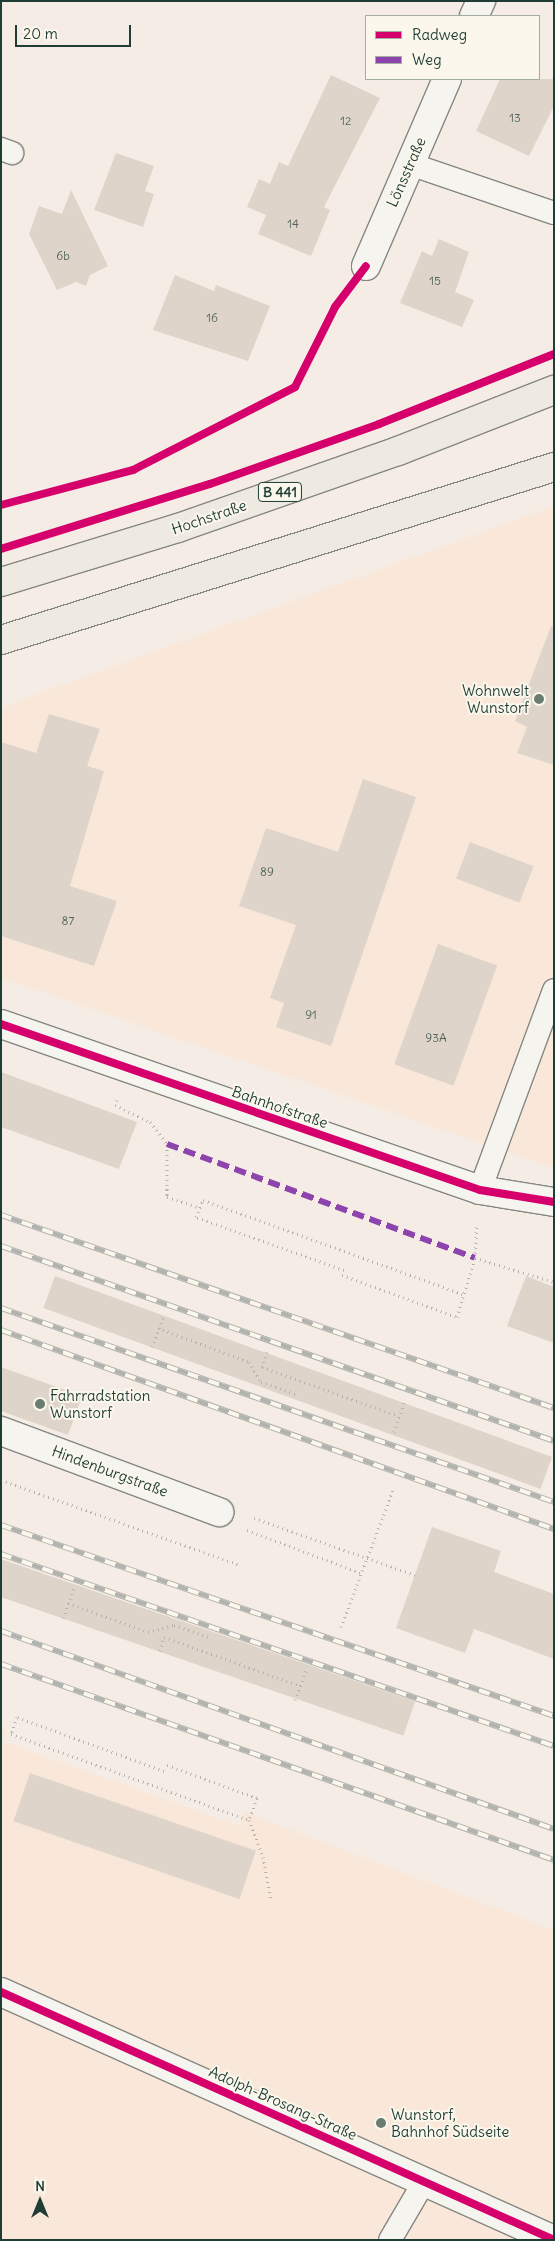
<!DOCTYPE html>
<html>
<head>
<meta charset="utf-8">
<style>
	body { margin:0 }
	#map { position:relative; width:555px; height:2241px; overflow:hidden; background:#f5ede5; font-family:Delius,sans-serif }
	div>[style] { position:absolute }
	.built>* { inset:0; background:#f9e8d9 }
	.building>* { inset:0; background:#dfd4ca; transform-origin:0 0 }
	.path>* { height:3px; margin-top:-1.5px; transform-origin:0; background:repeating-linear-gradient(90deg,#b2b3af 0 1px,transparent 0 5px) }
	.roads { filter:drop-shadow(1px 0 #858781) drop-shadow(-1px 0 #858781) drop-shadow(0 1px #858781) drop-shadow(0 -1px #858781) }
	.service>* { height:22px; margin:-11px; padding:0 11px; transform-origin:11px; border-radius:11px; background:#f6f4ef }
	.minor>* { height:28px; margin:-14px; padding:0 14px; transform-origin:14px; border-radius:14px; background:#f6f4ef }
	.tertiary>* { height:28px; margin:-14px; padding:0 14px; transform-origin:14px; border-radius:14px; background:#f6f4ef }
	.primary>* { height:28px; margin:-14px; padding:0 14px; transform-origin:14px; border-radius:14px; background:#efeae1 }
	.rail>* { height:5.5px; margin-top:-2.75px; transform-origin:0; background:repeating-linear-gradient(90deg,#fbf7ec 0 11px,#b2b3af 0 22px); box-sizing:border-box; border-block:1px solid #b2b3af }
	.quiet>* { height:6px; margin-top:-3px; transform-origin:0; background:repeating-linear-gradient(90deg,#8e44ad 0 12px,transparent 0 18px) }
	.cycleway>* { height:8px; margin:-4px; padding:0 4px; transform-origin:4px; border-radius:4px; background:#d6006c }
	.dots>* { width:14px; height:14px; translate:-50% -50%; box-sizing:border-box; border:2px solid #fbf7ec; border-radius:50% }
	span { translate:-50% -50%; white-space:nowrap; text-align:center; line-height:1.15; -webkit-text-stroke:4px #fbf7ec; paint-order:stroke }
	.number-label { font-size:12px; color:#52655c }
	.number-label span { -webkit-text-stroke-width:0 }
	.shield-label span { padding:1px 4px; background:#fbf7ec; border:1px solid; border-radius:4px; -webkit-text-stroke-width:0 }
	.shield-label { font-size:14px; color:#1f3d34; font-weight:700 }
	.street-label { font-size:15px; color:#1f3d34 }
	.poi-label { font-size:15px; color:#1f3d34 }
	.right { translate:-100% -50%; text-align:right }
	.left { translate:0 -50%; text-align:left }
	.frame { position:absolute; inset:0; border:2px solid #1f3d34; pointer-events:none }
	.legend { position:absolute; left:365px; top:15px; width:175px; height:65px; box-sizing:border-box; background:#fbf7ec; border:1px solid #a3ada2; margin:0; padding:6px 9px; list-style:none; font-size:15px; color:#1f3d34 }
	.legend li { display:flex; align-items:center; gap:10px; height:25px }
	.legend b { width:25px; border:1px solid #a3ada2 }
	.north { position:absolute; left:15px; top:2176px; width:50px; height:50px; -webkit-text-stroke:4px #fbf7ec; paint-order:stroke; rotate:0deg; font-size:14px; font-weight:700; line-height:20px; text-align:center; color:#1f3d34 }
	.north::after { content:''; display:block; margin:auto; width:18px; height:22px; background:#1f3d34; clip-path:polygon(50% 0,100% 100%,50% 72%,0 100%) }
	.scale { position:absolute; left:15px; top:25px; width:116px; height:22px; box-sizing:border-box; border:2px solid #1f3d34; border-top:0; padding-left:6px; font-size:15px; line-height:18px; white-space:nowrap; color:#1f3d34; -webkit-text-stroke:4px #fbf7ec; paint-order:stroke }
</style>
</head>
<body>
<div id="map">
	<div class="built">
		<div style="clip-path:polygon(554px 506px,554px 1168px,1px 978px,1px 707px)"></div>
		<div style="clip-path:polygon(1px 1725px,7px 1727px,2px 1741px,239px 1826px,244px 1812px,554px 1930px,554px 2240px,1px 2240px)"></div>
	</div>
	<div class="building">
		<div style="clip-path:polygon(331px 75px,380px 98px,324px 207px,330px 210px,311px 256px,258px 234px,266px 215px,247px 207px,259px 179px,270px 184px,279px 162px,288px 166px)"></div>
		<div style="clip-path:polygon(500px 79px,554px 79px,554px 106px,529px 156px,476px 131px)"></div>
		<div style="clip-path:polygon(116px 153px,154px 166px,145px 191px,154px 194px,143px 227px,94px 210px)"></div>
		<div style="clip-path:polygon(71px 190px,108px 266px,90px 275px,86px 286px,76px 282px,57px 290px,29px 234px,39px 206px,62px 214px)"></div>
		<div style="clip-path:polygon(439px 239px,469px 252px,455px 292px,474px 300px,462px 327px,400px 303px,422px 251px,432px 256px)"></div>
		<div style="clip-path:polygon(175px 275px,214px 291px,216px 285px,270px 306px,248px 361px,153px 330px)"></div>
		<div style="clip-path:polygon(551px 626px,554px 627px,554px 765px,517px 753px,527px 727px,515px 721px)"></div>
		<div style="clip-path:polygon(49px 714px,100px 729px,87px 766px,104px 771px,70px 886px,117px 901px,94px 966px,1px 936px,1px 742px,36px 753px)"></div>
		<div style="clip-path:polygon(363px 779px,416px 797px,331px 1046px,276px 1027px,284px 1003px,270px 998px,296px 925px,239px 906px,266px 828px,338px 852px)"></div>
		<div style="left:470px;top:842px;width:68px;height:39px;rotate:21deg"></div>
		<div style="left:438px;top:944px;width:63px;height:128px;rotate:20deg"></div>
		<div style="clip-path:polygon(1px 1072px,137px 1122px,119px 1169px,1px 1127px)"></div>
		<div style="left:55px;top:1276px;width:529px;height:34px;rotate:20deg"></div>
		<div style="clip-path:polygon(526px 1276px,554px 1287px,554px 1343px,507px 1326px)"></div>
		<div style="clip-path:polygon(1px 1367px,82px 1396px,68px 1435px,1px 1411px)"></div>
		<div style="clip-path:polygon(432px 1527px,501px 1551px,494px 1572px,554px 1594px,554px 1659px,474px 1629px,465px 1653px,396px 1628px)"></div>
		<div style="left:1px;top:1559px;width:438px;height:36px;rotate:19deg"></div>
		<div style="left:30px;top:1773px;width:239px;height:51px;rotate:19deg"></div>
	</div>
	<div class="path">
		<div style="left:117px;top:1100px;width:5px;rotate:112deg"></div>
		<div style="left:115px;top:1105px;width:39px;rotate:26deg"></div>
		<div style="left:150px;top:1122px;width:28px;rotate:52deg"></div>
		<div style="left:167px;top:1144px;width:53px;rotate:90deg"></div>
		<div style="left:167px;top:1197px;width:35px;rotate:18deg"></div>
		<div style="left:475px;top:1258px;width:83px;rotate:16.9deg"></div>
		<div style="left:344px;top:1270px;width:157px;rotate:-160.3deg"></div>
		<div style="left:196px;top:1217px;width:18px;rotate:-68deg"></div>
		<div style="left:203px;top:1200px;width:279px;rotate:19.9deg"></div>
		<div style="left:342px;top:1275px;width:122px;rotate:20.1deg"></div>
		<div style="left:457px;top:1317px;width:62px;rotate:-73deg"></div>
		<div style="left:475px;top:1258px;width:33px;rotate:-87deg"></div>
		<div style="left:158px;top:1328px;width:97px;rotate:20.5deg"></div>
		<div style="left:249px;top:1362px;width:23px;rotate:59deg"></div>
		<div style="left:261px;top:1382px;width:39px;rotate:19deg"></div>
		<div style="left:152px;top:1347px;width:34px;rotate:-69deg"></div>
		<div style="left:267px;top:1352px;width:16px;rotate:108deg"></div>
		<div style="left:262px;top:1367px;width:145px;rotate:19.7deg"></div>
		<div style="left:394px;top:1432px;width:34px;rotate:-71deg"></div>
		<div style="left:1px;top:1480px;width:251px;rotate:19.6deg"></div>
		<div style="left:254px;top:1518px;width:171px;rotate:19.5deg"></div>
		<div style="left:247px;top:1530px;width:122px;rotate:20.7deg"></div>
		<div style="left:68px;top:1603px;width:85px;rotate:19.9deg"></div>
		<div style="left:148px;top:1632px;width:27px;rotate:-15deg"></div>
		<div style="left:174px;top:1625px;width:39px;rotate:19deg"></div>
		<div style="left:63px;top:1618px;width:35px;rotate:-70deg"></div>
		<div style="left:341px;top:1627px;width:147px;rotate:-69.2deg"></div>
		<div style="left:160px;top:1651px;width:15px;rotate:-74deg"></div>
		<div style="left:164px;top:1637px;width:145px;rotate:19.7deg"></div>
		<div style="left:295px;top:1700px;width:34px;rotate:-69deg"></div>
		<div style="left:167px;top:1765px;width:96px;rotate:20.1deg"></div>
		<div style="left:257px;top:1798px;width:23px;rotate:110deg"></div>
		<div style="left:249px;top:1820px;width:40px;rotate:69deg"></div>
		<div style="left:263px;top:1857px;width:44px;rotate:79.5deg"></div>
		<div style="left:164px;top:1771px;width:157px;rotate:-159.8deg"></div>
		<div style="left:17px;top:1717px;width:18px;rotate:109deg"></div>
		<div style="left:11px;top:1734px;width:253px;rotate:19.9deg"></div>
	</div>
	<div class="roads">
		<div class="service">
			<div style="left:1px;top:149px;width:12px;rotate:20deg"></div>
			<div style="left:410px;top:164px;width:152px;rotate:18.8deg"></div>
			<div style="left:480px;top:1190px;width:213px;rotate:-69.7deg"></div>
			<div style="left:390px;top:2240px;width:69px;rotate:-59.7deg"></div>
		</div>
		<div class="minor">
			<div style="left:474px;top:16px;width:17px;rotate:-65deg"></div>
			<div style="left:366px;top:266px;width:204px;rotate:-66.6deg"></div>
			<div style="left:1px;top:1431px;width:233px;rotate:20.4deg"></div>
			<div style="left:1px;top:1992px;width:606px;rotate:24.15deg"></div>
		</div>
		<div class="tertiary">
			<div style="left:1px;top:1024px;width:507px;rotate:19.11deg"></div>
			<div style="left:480px;top:1190px;width:75px;rotate:9.2deg"></div>
		</div>
		<div class="primary">
			<div style="left:1px;top:582px;width:185px;rotate:-17deg"></div>
			<div style="left:178px;top:528px;width:233px;rotate:-19.3deg"></div>
			<div style="left:398px;top:451px;width:168px;rotate:-21.4deg"></div>
			<div style="left:1px;top:640px;width:579px;rotate:-17.37deg"></div>
		</div>
	</div>
	<div class="rail">
		<div style="left:1px;top:1215px;width:586px;rotate:19.24deg"></div>
		<div style="left:1px;top:1246px;width:586px;rotate:19.42deg"></div>
		<div style="left:1px;top:1308px;width:586px;rotate:19.33deg"></div>
		<div style="left:1px;top:1330px;width:588px;rotate:19.79deg"></div>
		<div style="left:1px;top:1525px;width:585px;rotate:19.05deg"></div>
		<div style="left:1px;top:1554px;width:585px;rotate:19.15deg"></div>
		<div style="left:1px;top:1631px;width:587px;rotate:19.7deg"></div>
		<div style="left:1px;top:1664px;width:587px;rotate:19.52deg"></div>
	</div>
	<div class="quiet">
		<div style="left:167px;top:1144px;width:328px;rotate:20.3deg"></div>
	</div>
	<div class="cycleway">
		<div style="left:1px;top:505px;width:137px;rotate:-14.9deg"></div>
		<div style="left:133px;top:470px;width:182px;rotate:-27.1deg"></div>
		<div style="left:295px;top:387px;width:89px;rotate:-63.4deg"></div>
		<div style="left:335px;top:307px;width:51px;rotate:-52.9deg"></div>
		<div style="left:1px;top:549px;width:219px;rotate:-17.3deg"></div>
		<div style="left:210px;top:484px;width:179px;rotate:-19.5deg"></div>
		<div style="left:379px;top:424px;width:188px;rotate:-21.8deg"></div>
		<div style="left:1px;top:1024px;width:507px;rotate:19.11deg"></div>
		<div style="left:480px;top:1190px;width:75px;rotate:9.2deg"></div>
		<div style="left:1px;top:1992px;width:606px;rotate:24.15deg"></div>
	</div>
	<div class="dots">
		<div style="left:539px;top:699px;background:#6a7b72"></div>
		<div style="left:40px;top:1404px;background:#6a7b72"></div>
		<div style="left:381px;top:2123px;background:#6a7b72"></div>
	</div>
	<div class="number-label">
		<span style="left:515px;top:118px">13</span>
		<span style="left:346px;top:121px">12</span>
		<span style="left:293px;top:224px">14</span>
		<span style="left:63px;top:256px">6b</span>
		<span style="left:435px;top:281px">15</span>
		<span style="left:212px;top:318px">16</span>
		<span style="left:267px;top:872px">89</span>
		<span style="left:68px;top:921px">87</span>
		<span style="left:311px;top:1015px">91</span>
		<span style="left:436px;top:1038px">93A</span>
	</div>
	<div class="shield-label">
		<span style="left:280px;top:492px">B 441</span>
	</div>
	<div class="street-label">
		<span style="left:406px;top:172px;rotate:-66deg">Lönsstraße</span>
		<span style="left:209px;top:517px;rotate:-19deg">Hochstraße</span>
		<span style="left:280px;top:1107px;rotate:19deg">Bahnhofstraße</span>
		<span style="left:110px;top:1471px;rotate:20deg">Hindenburgstraße</span>
		<span style="left:283px;top:2103px;rotate:24deg">Adolph-Brosang-Straße</span>
	</div>
	<div class="poi-label">
		<span class="right" style="left:529px;top:699px">Wohnwelt<br>Wunstorf</span>
		<span class="left" style="left:50px;top:1404px">Fahrradstation<br>Wunstorf</span>
		<span class="left" style="left:391px;top:2123px">Wunstorf,<br>Bahnhof Südseite</span>
	</div>
	<div class="frame"></div>
	<ul class="legend">
	<li><b style="height:6px;background:#d6006c"></b>Radweg</li>
	<li><b style="height:6px;background:#8e44ad"></b>Weg</li>
	</ul>
	<div class="north">N</div>
	<div class="scale">20 m</div>
</div>
</body>
</html>
